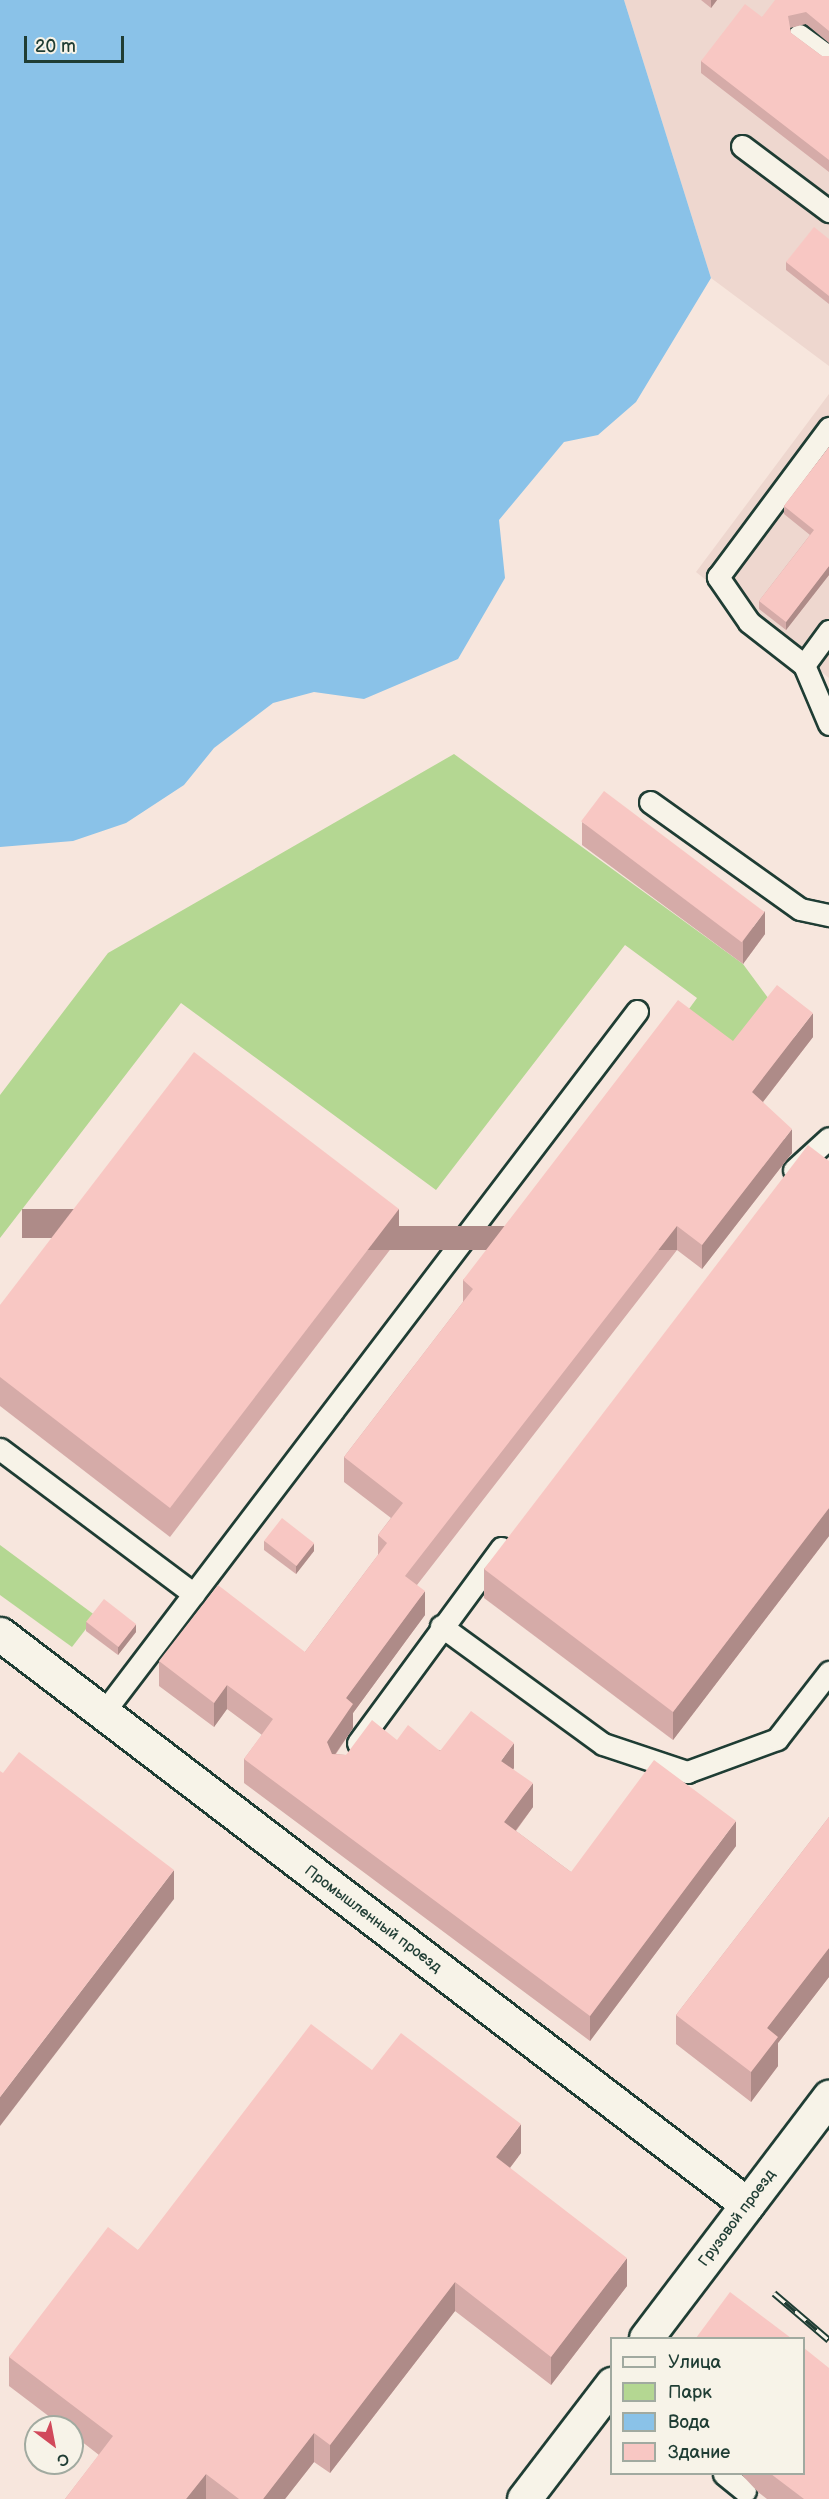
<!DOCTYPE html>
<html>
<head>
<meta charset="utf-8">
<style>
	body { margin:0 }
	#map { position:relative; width:829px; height:2499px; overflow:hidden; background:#f7e6dd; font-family:"Balsamiq Sans",sans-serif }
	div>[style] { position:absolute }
	.built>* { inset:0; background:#eed7cf }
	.green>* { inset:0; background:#b4d792 }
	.water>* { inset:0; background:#8ac2e8 }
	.roads { filter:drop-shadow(2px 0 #1f3d34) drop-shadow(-2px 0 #1f3d34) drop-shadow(0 2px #1f3d34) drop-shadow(0 -2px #1f3d34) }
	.lane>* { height:21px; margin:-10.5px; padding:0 10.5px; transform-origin:10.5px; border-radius:10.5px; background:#f7f3e8 }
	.street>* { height:33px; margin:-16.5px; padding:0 16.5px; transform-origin:16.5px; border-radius:16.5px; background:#f7f3e8 }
	.rail>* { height:7px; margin-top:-3.5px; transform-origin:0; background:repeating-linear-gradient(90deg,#f7f3e8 0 14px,#1f3d34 0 28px); box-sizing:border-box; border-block:2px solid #1f3d34 }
	.wall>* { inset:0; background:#d5aba8 }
	.shaded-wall>* { inset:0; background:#ae8b88; transform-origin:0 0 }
	.building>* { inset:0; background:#f8c7c3; transform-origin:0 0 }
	span { translate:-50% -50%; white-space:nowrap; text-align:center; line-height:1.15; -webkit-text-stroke:4.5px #f7f3e8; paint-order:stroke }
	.street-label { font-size:15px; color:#1f3d34 }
	.legend { position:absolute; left:610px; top:2337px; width:195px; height:138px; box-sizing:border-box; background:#f7f3e8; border:2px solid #a1aaa0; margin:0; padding:8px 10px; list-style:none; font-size:18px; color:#1f3d34 }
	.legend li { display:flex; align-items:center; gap:12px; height:30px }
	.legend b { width:30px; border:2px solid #a1aaa0 }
	.north { position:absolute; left:24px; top:2415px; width:60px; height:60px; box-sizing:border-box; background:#f7f3e8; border:2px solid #a1aaa0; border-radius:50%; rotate:148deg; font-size:16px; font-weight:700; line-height:24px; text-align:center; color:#1f3d34 }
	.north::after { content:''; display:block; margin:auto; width:21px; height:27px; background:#d1495b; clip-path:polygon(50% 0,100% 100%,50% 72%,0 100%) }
	.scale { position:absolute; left:24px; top:36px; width:100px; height:27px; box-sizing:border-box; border:3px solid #1f3d34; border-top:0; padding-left:8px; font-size:18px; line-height:21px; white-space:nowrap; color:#1f3d34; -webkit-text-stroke:4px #f7f3e8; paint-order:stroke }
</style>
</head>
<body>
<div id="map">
	<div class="built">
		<div style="clip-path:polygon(624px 0,829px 0,829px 366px,711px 278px)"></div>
		<div style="clip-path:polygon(829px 394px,829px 678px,696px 572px)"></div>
	</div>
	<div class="green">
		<div style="clip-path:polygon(454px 754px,743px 964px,777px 1010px,733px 1066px,678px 1024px,697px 998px,625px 945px,436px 1190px,181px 1003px,0 1238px,0 1095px,108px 953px)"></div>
		<div style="clip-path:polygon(0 1545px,96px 1616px,72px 1647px,0 1595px)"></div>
	</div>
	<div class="water">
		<div style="clip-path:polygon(0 0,624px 0,711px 278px,636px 402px,598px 435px,564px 442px,499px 520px,505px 578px,458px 659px,364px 699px,314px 692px,273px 703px,214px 748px,184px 785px,126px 823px,73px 841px,0 847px)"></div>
	</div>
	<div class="roads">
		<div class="lane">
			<div style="left:799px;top:35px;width:37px;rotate:36deg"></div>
			<div style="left:742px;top:146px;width:109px;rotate:36.8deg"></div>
			<div style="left:829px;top:631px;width:42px;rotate:126.3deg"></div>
			<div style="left:804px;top:665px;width:64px;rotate:67deg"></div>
			<div style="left:804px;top:665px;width:70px;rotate:-142deg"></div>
			<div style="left:749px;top:622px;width:55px;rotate:-124.6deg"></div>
			<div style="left:718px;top:577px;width:186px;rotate:-53.3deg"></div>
			<div style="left:650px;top:802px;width:184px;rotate:35.5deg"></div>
			<div style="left:800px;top:909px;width:30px;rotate:12deg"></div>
			<div style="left:794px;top:1170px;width:47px;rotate:-42.4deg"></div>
			<div style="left:0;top:1449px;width:242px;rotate:36.8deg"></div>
			<div style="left:441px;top:1626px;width:200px;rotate:36.1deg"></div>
			<div style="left:603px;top:1744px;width:89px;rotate:18.4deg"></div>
			<div style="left:687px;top:1772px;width:96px;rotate:-20.1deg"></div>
			<div style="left:777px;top:1739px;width:85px;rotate:-52.2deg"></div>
			<div style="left:103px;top:1713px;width:882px;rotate:-52.74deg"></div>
			<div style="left:358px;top:1743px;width:242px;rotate:-53.7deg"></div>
			<div style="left:724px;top:2474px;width:27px;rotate:39deg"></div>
		</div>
		<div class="street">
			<div style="left:0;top:1634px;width:940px;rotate:37.35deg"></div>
			<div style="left:646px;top:2338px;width:303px;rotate:-52.8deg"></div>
			<div style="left:524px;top:2499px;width:145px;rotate:-52.6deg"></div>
		</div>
	</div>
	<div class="rail">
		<div style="left:774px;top:2293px;width:72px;rotate:40.5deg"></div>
	</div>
	<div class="wall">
		<div style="clip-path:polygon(701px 0,717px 0,711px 8px)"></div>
		<div style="clip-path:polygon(829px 0,829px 43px,806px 24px,790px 28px,791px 33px,822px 56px,829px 56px,829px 172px,701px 73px,701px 61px,762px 17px)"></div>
		<div style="clip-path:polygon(829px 239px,829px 304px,786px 270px,786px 262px)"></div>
		<div style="clip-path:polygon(829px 447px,829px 575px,786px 630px,759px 609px,759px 601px,810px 535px,784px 514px,784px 506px)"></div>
		<div style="clip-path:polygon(582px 822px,765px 934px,743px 964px,582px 845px)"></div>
		<div style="clip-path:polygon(813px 1037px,763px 1102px,792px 1153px,702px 1269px,677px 1250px,417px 1585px,425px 1615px,353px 1713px,353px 1728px,336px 1754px,346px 1755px,397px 1740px,514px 1768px,513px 1769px,533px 1807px,516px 1831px,571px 1872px,736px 1846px,590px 2041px,244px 1783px,244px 1759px,262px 1735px,227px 1709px,214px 1727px,159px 1686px,159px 1661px,305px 1652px,378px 1555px,378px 1535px,391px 1518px,344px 1482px,344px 1457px,463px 1302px,463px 1280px,733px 1041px)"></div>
		<div style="clip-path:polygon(829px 1161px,829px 1536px,673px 1740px,484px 1598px,484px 1569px)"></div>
		<div style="clip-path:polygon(399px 1238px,170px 1537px,0 1406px,0 1305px)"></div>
		<div style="clip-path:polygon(264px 1541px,314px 1551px,296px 1574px,264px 1550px)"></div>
		<div style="clip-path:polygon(86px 1622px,136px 1632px,118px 1655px,86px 1631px)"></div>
		<div style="clip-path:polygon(829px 1817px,829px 1977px,778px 2043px,778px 2066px,751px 2102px,676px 2044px,676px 2015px)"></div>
		<div style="clip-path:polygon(372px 2070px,521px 2153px,510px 2168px,627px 2286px,551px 2385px,455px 2311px,330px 2473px,314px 2462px,285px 2499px,65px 2499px,99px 2455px,72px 2434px,72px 2427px,63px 2427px,9px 2386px,9px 2357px,138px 2250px)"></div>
		<div style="clip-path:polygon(741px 2474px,804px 2474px,829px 2499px,767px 2499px,758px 2492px)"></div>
	</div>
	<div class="shaded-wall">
		<div style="clip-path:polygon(711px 0,717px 0,711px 8px)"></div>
		<div style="clip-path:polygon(829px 566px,829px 575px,786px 630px,786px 622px)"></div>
		<div style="clip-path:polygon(765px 911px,765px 934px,743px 964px,743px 941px)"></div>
		<div style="clip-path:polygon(813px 1013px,813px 1037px,752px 1116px,752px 1092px)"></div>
		<div style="clip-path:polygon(792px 1129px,792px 1153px,702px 1269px,702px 1245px)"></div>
		<div style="left:399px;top:1209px;width:29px;height:377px;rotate:90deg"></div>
		<div style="left:677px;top:1226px;width:24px;height:443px;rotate:90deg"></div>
		<div style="clip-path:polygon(829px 1508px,829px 1536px,673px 1740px,673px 1712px)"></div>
		<div style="clip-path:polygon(314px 1543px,314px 1551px,296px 1574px,296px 1566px)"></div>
		<div style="clip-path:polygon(425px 1591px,425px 1615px,353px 1713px,353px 1728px,327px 1766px,327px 1742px,346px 1698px)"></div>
		<div style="clip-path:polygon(136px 1624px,136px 1632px,118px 1655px,118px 1647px)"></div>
		<div style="clip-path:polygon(227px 1685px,227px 1709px,214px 1727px,214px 1703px)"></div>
		<div style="clip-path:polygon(514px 1743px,514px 1768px,501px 1785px,501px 1761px)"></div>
		<div style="clip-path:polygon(533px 1783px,533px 1807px,504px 1846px,504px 1822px)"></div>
		<div style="clip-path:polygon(736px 1821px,736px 1846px,590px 2041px,590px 2016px)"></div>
		<div style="clip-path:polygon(174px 1870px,174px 1899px,0 2126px,0 2097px)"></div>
		<div style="clip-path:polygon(829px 1948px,829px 1977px,778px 2043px,778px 2066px,751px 2102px,751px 2072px,767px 2028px)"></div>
		<div style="clip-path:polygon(521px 2124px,521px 2153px,496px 2186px,496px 2157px)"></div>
		<div style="clip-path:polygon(627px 2258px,627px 2286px,551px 2385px,551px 2357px)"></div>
		<div style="clip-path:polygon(455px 2282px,455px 2311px,330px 2473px,330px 2445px)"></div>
		<div style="clip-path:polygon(314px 2433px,314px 2462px,285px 2499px,263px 2499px)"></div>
		<div style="clip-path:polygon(206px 2474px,206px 2499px,186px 2499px)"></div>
	</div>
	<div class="building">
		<div style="clip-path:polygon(775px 0,829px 0,829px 31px,806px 12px,788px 16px,791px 33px,822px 56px,829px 56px,829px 160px,701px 61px,745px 4px,762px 17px)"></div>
		<div style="clip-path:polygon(814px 227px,829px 239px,829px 296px,786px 262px)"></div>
		<div style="clip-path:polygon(829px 447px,829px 566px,786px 622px,759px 601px,814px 530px,784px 506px)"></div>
		<div style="left:604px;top:791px;width:201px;height:38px;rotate:37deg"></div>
		<div style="clip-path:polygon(777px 985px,813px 1013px,752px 1092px,792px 1129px,702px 1245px,677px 1226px,405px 1576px,425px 1591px,346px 1698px,353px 1704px,327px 1742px,332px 1754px,346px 1755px,372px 1720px,397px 1740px,408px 1725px,440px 1751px,471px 1711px,514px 1743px,501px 1761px,533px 1783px,504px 1822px,571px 1872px,654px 1760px,736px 1821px,590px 2016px,244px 1759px,273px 1719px,227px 1685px,214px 1703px,159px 1661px,218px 1585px,305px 1652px,387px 1543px,378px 1535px,403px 1503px,344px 1457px,473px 1289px,463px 1280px,678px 1000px,733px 1041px)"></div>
		<div style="clip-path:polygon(194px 1052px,399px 1209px,170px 1508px,0 1377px,0 1305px)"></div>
		<div style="clip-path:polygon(808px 1145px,829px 1161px,829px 1508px,673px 1712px,484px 1569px)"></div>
		<div style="left:282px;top:1518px;width:41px;height:29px;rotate:38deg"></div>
		<div style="left:104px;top:1599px;width:41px;height:29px;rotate:38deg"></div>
		<div style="clip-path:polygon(19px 1752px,174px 1870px,0 2097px,0 1771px,3px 1773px)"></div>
		<div style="clip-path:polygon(829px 1817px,829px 1948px,767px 2028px,778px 2037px,751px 2072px,676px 2015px)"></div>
		<div style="clip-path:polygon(311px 2024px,372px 2070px,401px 2033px,521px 2124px,496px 2157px,627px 2258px,551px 2357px,455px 2282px,330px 2445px,314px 2433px,263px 2499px,239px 2499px,206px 2474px,186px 2499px,65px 2499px,113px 2436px,9px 2357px,108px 2227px,138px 2250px)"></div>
		<div style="clip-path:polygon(730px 2292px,791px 2338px,696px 2338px)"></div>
		<div style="clip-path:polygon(804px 2348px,829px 2368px,829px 2499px,804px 2499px,771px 2474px,804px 2474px)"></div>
	</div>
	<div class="street-label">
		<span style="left:373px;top:1919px;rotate:37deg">Промышленный проезд</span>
		<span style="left:737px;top:2218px;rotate:-53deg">Грузовой проезд</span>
	</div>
	<ul class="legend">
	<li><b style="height:8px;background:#f7f3e8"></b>Улица</li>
	<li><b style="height:16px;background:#b4d792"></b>Парк</li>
	<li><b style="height:16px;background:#8ac2e8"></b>Вода</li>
	<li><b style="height:16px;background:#f8c7c3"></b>Здание</li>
	</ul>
	<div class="north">С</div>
	<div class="scale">20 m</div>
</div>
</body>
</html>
